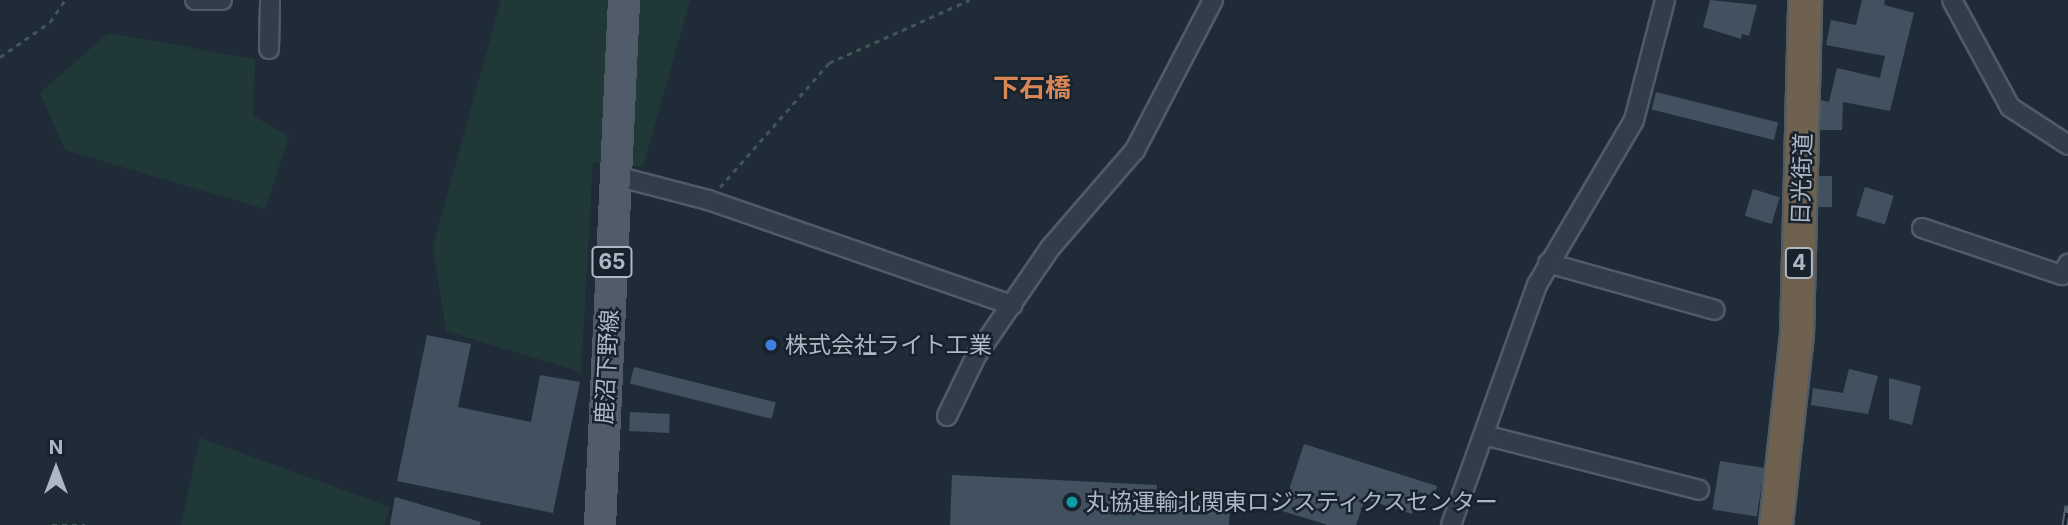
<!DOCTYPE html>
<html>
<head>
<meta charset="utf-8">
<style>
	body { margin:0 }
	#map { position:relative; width:2068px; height:525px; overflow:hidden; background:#1f2c38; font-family:Inter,"Noto Sans JP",sans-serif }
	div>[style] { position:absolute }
	.green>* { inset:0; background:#213839 }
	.building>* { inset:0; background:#425160; transform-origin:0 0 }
	.path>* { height:2.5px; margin-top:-1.25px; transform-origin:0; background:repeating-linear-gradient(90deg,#3f5557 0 5px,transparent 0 10px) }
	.roads { filter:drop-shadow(2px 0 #505b66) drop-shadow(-2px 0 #505b66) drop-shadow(0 2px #505b66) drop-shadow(0 -2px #505b66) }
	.street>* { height:18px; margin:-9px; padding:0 9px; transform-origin:9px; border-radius:9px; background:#333d49 }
	.primary>* { height:28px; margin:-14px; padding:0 14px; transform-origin:14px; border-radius:14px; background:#505c69 }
	.highway>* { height:32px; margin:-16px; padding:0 16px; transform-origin:16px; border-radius:16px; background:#6f614f }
	.rail>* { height:7px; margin-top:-3.5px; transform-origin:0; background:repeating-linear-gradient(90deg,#18222d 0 13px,#546270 0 26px); box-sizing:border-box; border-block:2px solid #546270 }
	.dots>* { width:19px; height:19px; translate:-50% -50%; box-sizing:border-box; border:4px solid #18222d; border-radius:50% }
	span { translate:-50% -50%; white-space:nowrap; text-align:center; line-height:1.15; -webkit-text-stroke:5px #18222d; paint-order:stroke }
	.shield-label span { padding:2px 5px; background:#18222d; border:2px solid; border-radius:5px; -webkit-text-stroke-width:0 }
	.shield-label { font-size:21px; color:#adb8c5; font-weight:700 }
	.street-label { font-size:23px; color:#adb8c5 }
	.poi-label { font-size:23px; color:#adb8c5 }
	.left { translate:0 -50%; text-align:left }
	.quarter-label { font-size:26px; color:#d78656; font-weight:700 }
	.north { position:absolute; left:21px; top:434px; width:70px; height:70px; -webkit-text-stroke:5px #18222d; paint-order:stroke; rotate:0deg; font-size:19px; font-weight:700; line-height:28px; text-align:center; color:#adb8c5 }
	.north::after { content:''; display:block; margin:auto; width:24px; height:32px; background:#adb8c5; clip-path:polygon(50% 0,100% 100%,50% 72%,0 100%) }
</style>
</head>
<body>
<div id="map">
	<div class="green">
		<div style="clip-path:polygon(501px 0,690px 0,643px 167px,593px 163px,581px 372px,446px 331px,433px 246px)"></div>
		<div style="clip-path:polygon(108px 33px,255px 59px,253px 116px,289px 136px,265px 209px,65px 150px,40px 93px)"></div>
		<div style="clip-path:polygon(200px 438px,390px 507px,384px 525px,181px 525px)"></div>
	</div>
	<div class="building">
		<div style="clip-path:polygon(1710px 0,1757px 5px,1749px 36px,1742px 34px,1741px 39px,1703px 27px)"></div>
		<div style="clip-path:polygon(1862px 0,1885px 0,1884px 5px,1914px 13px,1890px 111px,1843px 102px,1842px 130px,1820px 130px,1821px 100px,1829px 102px,1837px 68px,1880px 78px,1885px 56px,1826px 45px,1831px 20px,1856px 25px)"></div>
		<div style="left:1656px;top:92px;width:126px;height:18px;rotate:14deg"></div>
		<div style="left:1819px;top:176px;width:13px;height:31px"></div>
		<div style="left:1865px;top:187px;width:30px;height:30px;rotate:17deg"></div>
		<div style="left:1753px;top:189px;width:28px;height:28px;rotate:17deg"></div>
		<div style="clip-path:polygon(427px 335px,471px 344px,458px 407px,531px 422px,540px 375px,580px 382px,553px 513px,397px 481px)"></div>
		<div style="left:634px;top:367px;width:146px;height:17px;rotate:14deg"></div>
		<div style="clip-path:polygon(1849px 369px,1878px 376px,1868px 414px,1811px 405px,1813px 388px,1843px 393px)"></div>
		<div style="clip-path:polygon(1889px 378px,1921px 386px,1912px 425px,1889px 419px)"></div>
		<div style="left:630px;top:412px;width:40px;height:19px;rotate:3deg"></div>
		<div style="clip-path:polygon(1304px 444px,1437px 486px,1434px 497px,1419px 492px,1412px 514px,1365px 499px,1356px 525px,1328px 525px,1282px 511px)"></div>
		<div style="left:1720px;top:461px;width:45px;height:49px;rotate:9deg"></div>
		<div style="clip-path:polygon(952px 475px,1157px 485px,1156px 500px,1230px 503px,1229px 525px,950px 525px)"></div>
		<div style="clip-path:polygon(395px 497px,481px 522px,480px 525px,390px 525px)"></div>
	</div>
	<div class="path">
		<div style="left:0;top:57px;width:61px;rotate:-35deg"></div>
		<div style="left:50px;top:22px;width:27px;rotate:-56deg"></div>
		<div style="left:720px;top:187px;width:165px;rotate:-48.7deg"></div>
		<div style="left:829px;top:63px;width:154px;rotate:-24.2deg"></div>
		<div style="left:52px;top:525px;width:33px"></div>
	</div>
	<div class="roads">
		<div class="street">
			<div style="left:195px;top:0;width:27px"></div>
			<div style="left:1952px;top:0;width:122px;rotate:61.5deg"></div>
			<div style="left:2010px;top:107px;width:69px;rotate:33.2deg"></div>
			<div style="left:269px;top:49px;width:49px;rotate:-88.8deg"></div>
			<div style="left:616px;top:176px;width:95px;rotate:14.6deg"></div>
			<div style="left:708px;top:200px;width:322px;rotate:19.1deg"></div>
			<div style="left:1922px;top:228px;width:148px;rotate:18.6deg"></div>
			<div style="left:2062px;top:275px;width:13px;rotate:-61deg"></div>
			<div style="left:1548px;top:263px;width:173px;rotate:15.7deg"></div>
			<div style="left:947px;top:416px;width:67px;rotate:-64.2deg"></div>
			<div style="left:976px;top:356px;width:132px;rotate:-55.5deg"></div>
			<div style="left:1051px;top:247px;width:128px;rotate:-49.1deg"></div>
			<div style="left:1135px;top:150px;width:169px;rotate:-62.5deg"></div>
			<div style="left:1484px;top:435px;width:222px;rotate:14.3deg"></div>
			<div style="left:1451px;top:525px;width:255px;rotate:-70.3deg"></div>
			<div style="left:1537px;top:285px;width:191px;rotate:-59.5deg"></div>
			<div style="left:1634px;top:120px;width:124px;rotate:-75.5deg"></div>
		</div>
		<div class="primary">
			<div style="left:600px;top:525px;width:526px;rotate:-87.38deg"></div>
		</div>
		<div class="highway">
			<div style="left:1776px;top:525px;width:190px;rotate:-83.7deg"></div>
			<div style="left:1797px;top:336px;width:336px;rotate:-88.6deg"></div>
		</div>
	</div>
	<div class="rail">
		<div style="left:2065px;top:525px;width:20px;rotate:-81deg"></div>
	</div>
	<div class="dots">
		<div style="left:771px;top:345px;background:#3f7fe0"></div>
		<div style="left:1072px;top:502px;background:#0f9aa8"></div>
	</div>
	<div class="shield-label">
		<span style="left:612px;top:262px">65</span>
		<span style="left:1799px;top:263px">4</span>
	</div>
	<div class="street-label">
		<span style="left:1802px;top:179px;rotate:-88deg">日光街道</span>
		<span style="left:607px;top:367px;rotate:-87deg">鹿沼下野線</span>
	</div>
	<div class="poi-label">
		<span class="left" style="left:785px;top:345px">株式会社ライト工業</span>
		<span class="left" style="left:1086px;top:502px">丸協運輸北関東ロジスティクスセンター</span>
	</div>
	<div class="quarter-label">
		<span style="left:1032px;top:88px">下石橋</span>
	</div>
	<div class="north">N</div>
</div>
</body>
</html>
